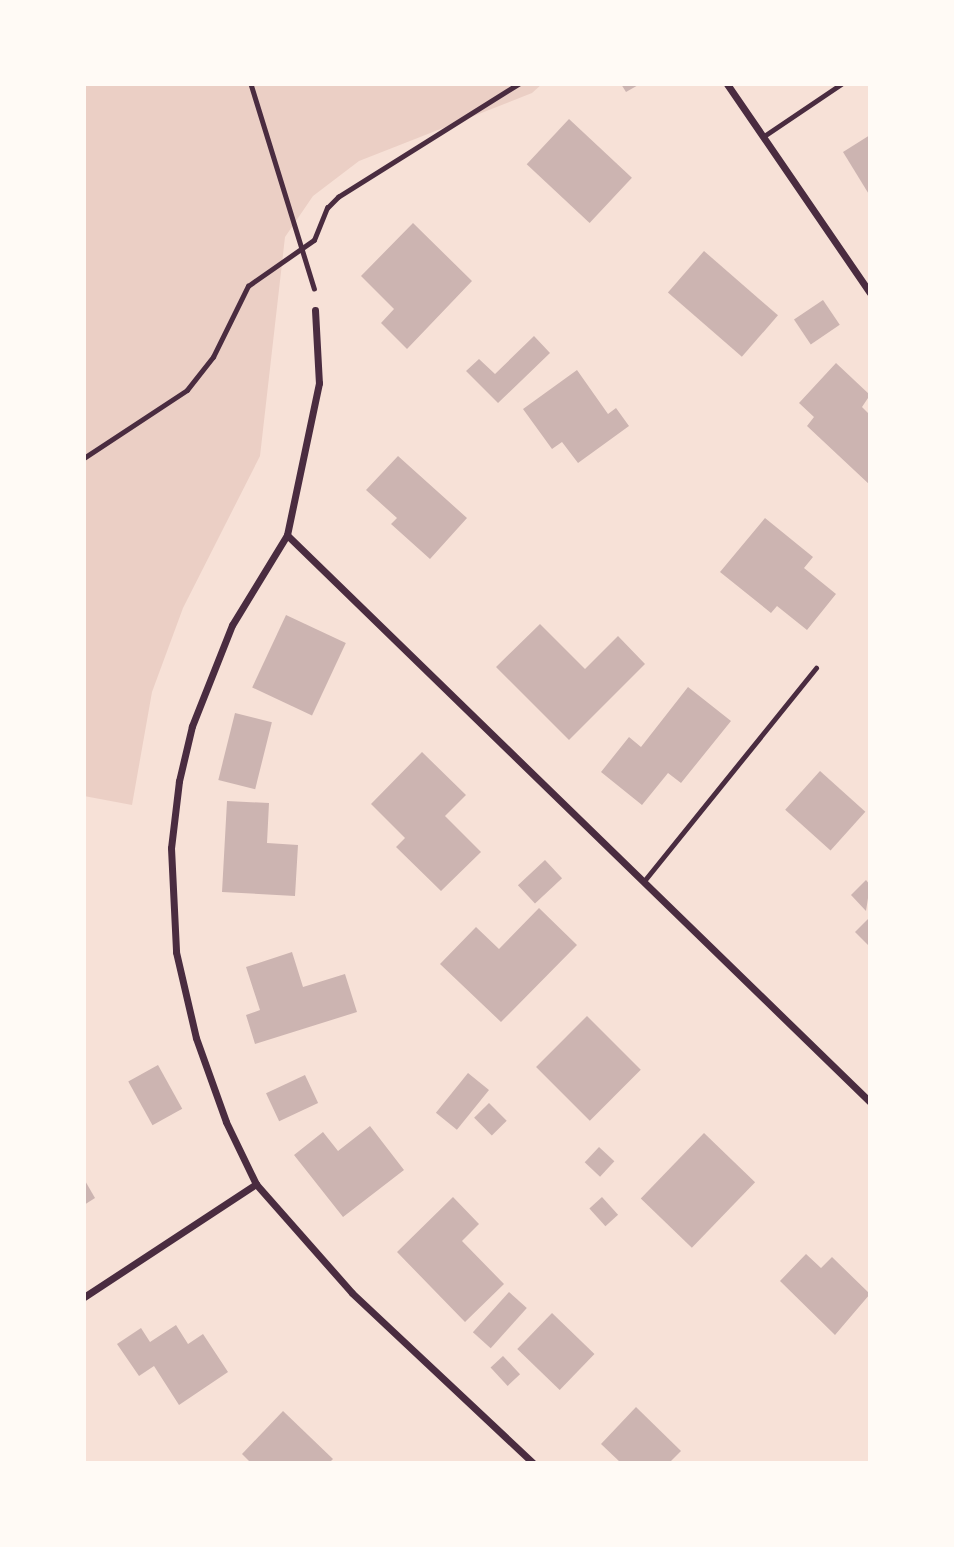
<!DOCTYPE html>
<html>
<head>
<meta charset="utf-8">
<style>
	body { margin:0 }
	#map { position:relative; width:954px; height:1547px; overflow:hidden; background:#f7e1d7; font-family:Poppins,sans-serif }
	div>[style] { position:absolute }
	.green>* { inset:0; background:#ebcfc5 }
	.building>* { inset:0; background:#ccb4b1; transform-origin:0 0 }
	.path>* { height:4.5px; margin:-2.25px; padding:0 2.25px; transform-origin:2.25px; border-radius:2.25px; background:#4a2c40 }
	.service>* { height:5px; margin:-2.5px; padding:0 2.5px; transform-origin:2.5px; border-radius:2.5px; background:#4a2c40 }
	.minor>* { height:7px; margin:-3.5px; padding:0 3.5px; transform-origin:3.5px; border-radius:3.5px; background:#4a2c40 }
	span { translate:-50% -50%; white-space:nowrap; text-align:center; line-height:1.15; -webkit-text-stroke:5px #fffaf5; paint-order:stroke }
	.frame { position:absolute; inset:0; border:86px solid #fffaf5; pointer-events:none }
</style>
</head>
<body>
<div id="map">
	<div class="green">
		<div style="clip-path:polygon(84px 84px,542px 84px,532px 93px,359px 161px,313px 196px,285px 237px,260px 456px,183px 608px,152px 692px,132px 805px,84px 796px)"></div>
	</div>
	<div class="building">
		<div style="clip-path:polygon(621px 84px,640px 84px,626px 92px)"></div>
		<div style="left:569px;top:119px;width:86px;height:62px;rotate:43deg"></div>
		<div style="clip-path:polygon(870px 135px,870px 196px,843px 152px)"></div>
		<div style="clip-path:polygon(413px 223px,472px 281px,407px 349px,381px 323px,394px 309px,361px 276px)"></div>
		<div style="left:704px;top:251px;width:98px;height:55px;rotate:41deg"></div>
		<div style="left:823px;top:300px;width:30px;height:35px;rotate:56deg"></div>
		<div style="clip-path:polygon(534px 336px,550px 353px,498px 403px,466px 371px,479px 359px,495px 374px)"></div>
		<div style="clip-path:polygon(836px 363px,870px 395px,862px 407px,870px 415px,870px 485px,807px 426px,814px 417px,799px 403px)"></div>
		<div style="clip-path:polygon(577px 370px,608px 414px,616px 408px,629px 426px,578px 463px,562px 442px,552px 449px,523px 409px)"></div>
		<div style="clip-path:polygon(398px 456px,467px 518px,430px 559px,391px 524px,397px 518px,366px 490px)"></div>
		<div style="clip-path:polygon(765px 518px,813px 557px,804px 568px,836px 594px,807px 630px,777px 606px,771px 613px,720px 572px)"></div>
		<div style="left:286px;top:615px;width:66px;height:80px;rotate:25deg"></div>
		<div style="clip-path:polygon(540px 624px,585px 669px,618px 636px,645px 664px,569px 740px,496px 667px)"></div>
		<div style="clip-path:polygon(688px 687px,731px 721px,681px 783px,668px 773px,642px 805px,601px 772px,629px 737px,641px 747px)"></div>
		<div style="left:235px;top:713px;width:38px;height:69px;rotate:14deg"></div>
		<div style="clip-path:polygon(422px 752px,466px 795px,445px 816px,481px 852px,441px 891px,396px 847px,405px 838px,371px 804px)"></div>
		<div style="left:820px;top:771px;width:61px;height:52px;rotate:42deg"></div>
		<div style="clip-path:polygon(227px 801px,269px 803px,267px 843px,298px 845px,295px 896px,222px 892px)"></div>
		<div style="left:545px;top:860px;width:25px;height:37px;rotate:47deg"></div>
		<div style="clip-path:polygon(866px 880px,870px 885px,866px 911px,851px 895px)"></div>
		<div style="clip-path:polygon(539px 908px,577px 945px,501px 1022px,440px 964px,476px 927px,499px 949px)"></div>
		<div style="clip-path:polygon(870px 917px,870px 947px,855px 932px)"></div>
		<div style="clip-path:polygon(292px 952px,303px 987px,345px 974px,357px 1012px,255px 1044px,246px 1015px,260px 1010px,246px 967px)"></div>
		<div style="left:587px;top:1016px;width:76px;height:72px;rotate:45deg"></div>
		<div style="left:158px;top:1065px;width:50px;height:34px;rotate:61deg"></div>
		<div style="left:468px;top:1073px;width:27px;height:51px;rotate:39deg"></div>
		<div style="left:305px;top:1075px;width:31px;height:43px;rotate:65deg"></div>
		<div style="left:489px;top:1103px;width:25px;height:21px;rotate:45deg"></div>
		<div style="clip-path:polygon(370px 1126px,404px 1170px,343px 1217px,294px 1155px,323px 1132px,338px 1151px)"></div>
		<div style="left:704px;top:1133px;width:71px;height:91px;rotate:44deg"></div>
		<div style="left:599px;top:1147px;width:21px;height:21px;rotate:43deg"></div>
		<div style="clip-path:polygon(84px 1179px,95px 1198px,84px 1205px)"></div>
		<div style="clip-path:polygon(453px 1197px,479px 1224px,462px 1241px,504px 1284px,465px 1322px,397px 1252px)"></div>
		<div style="left:602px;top:1197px;width:24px;height:17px;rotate:48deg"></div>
		<div style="clip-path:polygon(806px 1254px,821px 1268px,832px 1257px,870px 1294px,835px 1335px,780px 1281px)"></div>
		<div style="left:509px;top:1292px;width:24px;height:54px;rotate:42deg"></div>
		<div style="left:552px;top:1313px;width:59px;height:50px;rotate:44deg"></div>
		<div style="clip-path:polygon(176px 1325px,188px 1344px,203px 1334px,228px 1372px,179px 1405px,154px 1366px,139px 1376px,117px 1344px,141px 1328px,150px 1342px)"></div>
		<div style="left:503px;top:1356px;width:25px;height:17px;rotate:47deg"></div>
		<div style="clip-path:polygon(636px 1407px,681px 1451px,669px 1463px,621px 1463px,601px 1444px)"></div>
		<div style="clip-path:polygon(283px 1411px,333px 1459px,329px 1463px,251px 1463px,242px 1454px)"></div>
	</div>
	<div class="path">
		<div style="left:251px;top:84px;width:214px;rotate:72.8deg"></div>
		<div style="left:84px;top:458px;width:123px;rotate:-33.4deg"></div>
		<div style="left:187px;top:390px;width:42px;rotate:-51.8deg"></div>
		<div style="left:213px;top:357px;width:79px;rotate:-63.8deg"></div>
		<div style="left:248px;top:286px;width:80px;rotate:-34.9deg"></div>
		<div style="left:314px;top:240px;width:35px;rotate:-68deg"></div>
		<div style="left:327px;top:208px;width:16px;rotate:-45deg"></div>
		<div style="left:338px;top:197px;width:213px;rotate:-32.1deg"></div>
	</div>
	<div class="service">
		<div style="left:764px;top:136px;width:93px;rotate:-34deg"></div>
		<div style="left:644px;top:881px;width:274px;rotate:-51.1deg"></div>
	</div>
	<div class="minor">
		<div style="left:727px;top:84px;width:253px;rotate:55.6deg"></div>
		<div style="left:315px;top:310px;width:73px;rotate:86.9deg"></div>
		<div style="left:319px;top:383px;width:155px;rotate:101.9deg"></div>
		<div style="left:287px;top:535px;width:105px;rotate:121.4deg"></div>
		<div style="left:232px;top:625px;width:109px;rotate:111.6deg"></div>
		<div style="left:192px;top:726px;width:57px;rotate:103.3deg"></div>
		<div style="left:179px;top:781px;width:67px;rotate:96.8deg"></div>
		<div style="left:171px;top:848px;width:104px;rotate:87.2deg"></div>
		<div style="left:176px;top:952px;width:88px;rotate:76.9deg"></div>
		<div style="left:196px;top:1038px;width:89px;rotate:70.3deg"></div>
		<div style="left:226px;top:1122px;width:69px;rotate:64.2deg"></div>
		<div style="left:256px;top:1184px;width:145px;rotate:48.6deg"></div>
		<div style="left:352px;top:1293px;width:248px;rotate:43.2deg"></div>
		<div style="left:287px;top:535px;width:813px;rotate:44.2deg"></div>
		<div style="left:84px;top:1297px;width:206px;rotate:-33.3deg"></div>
	</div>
	<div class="frame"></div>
</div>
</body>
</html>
